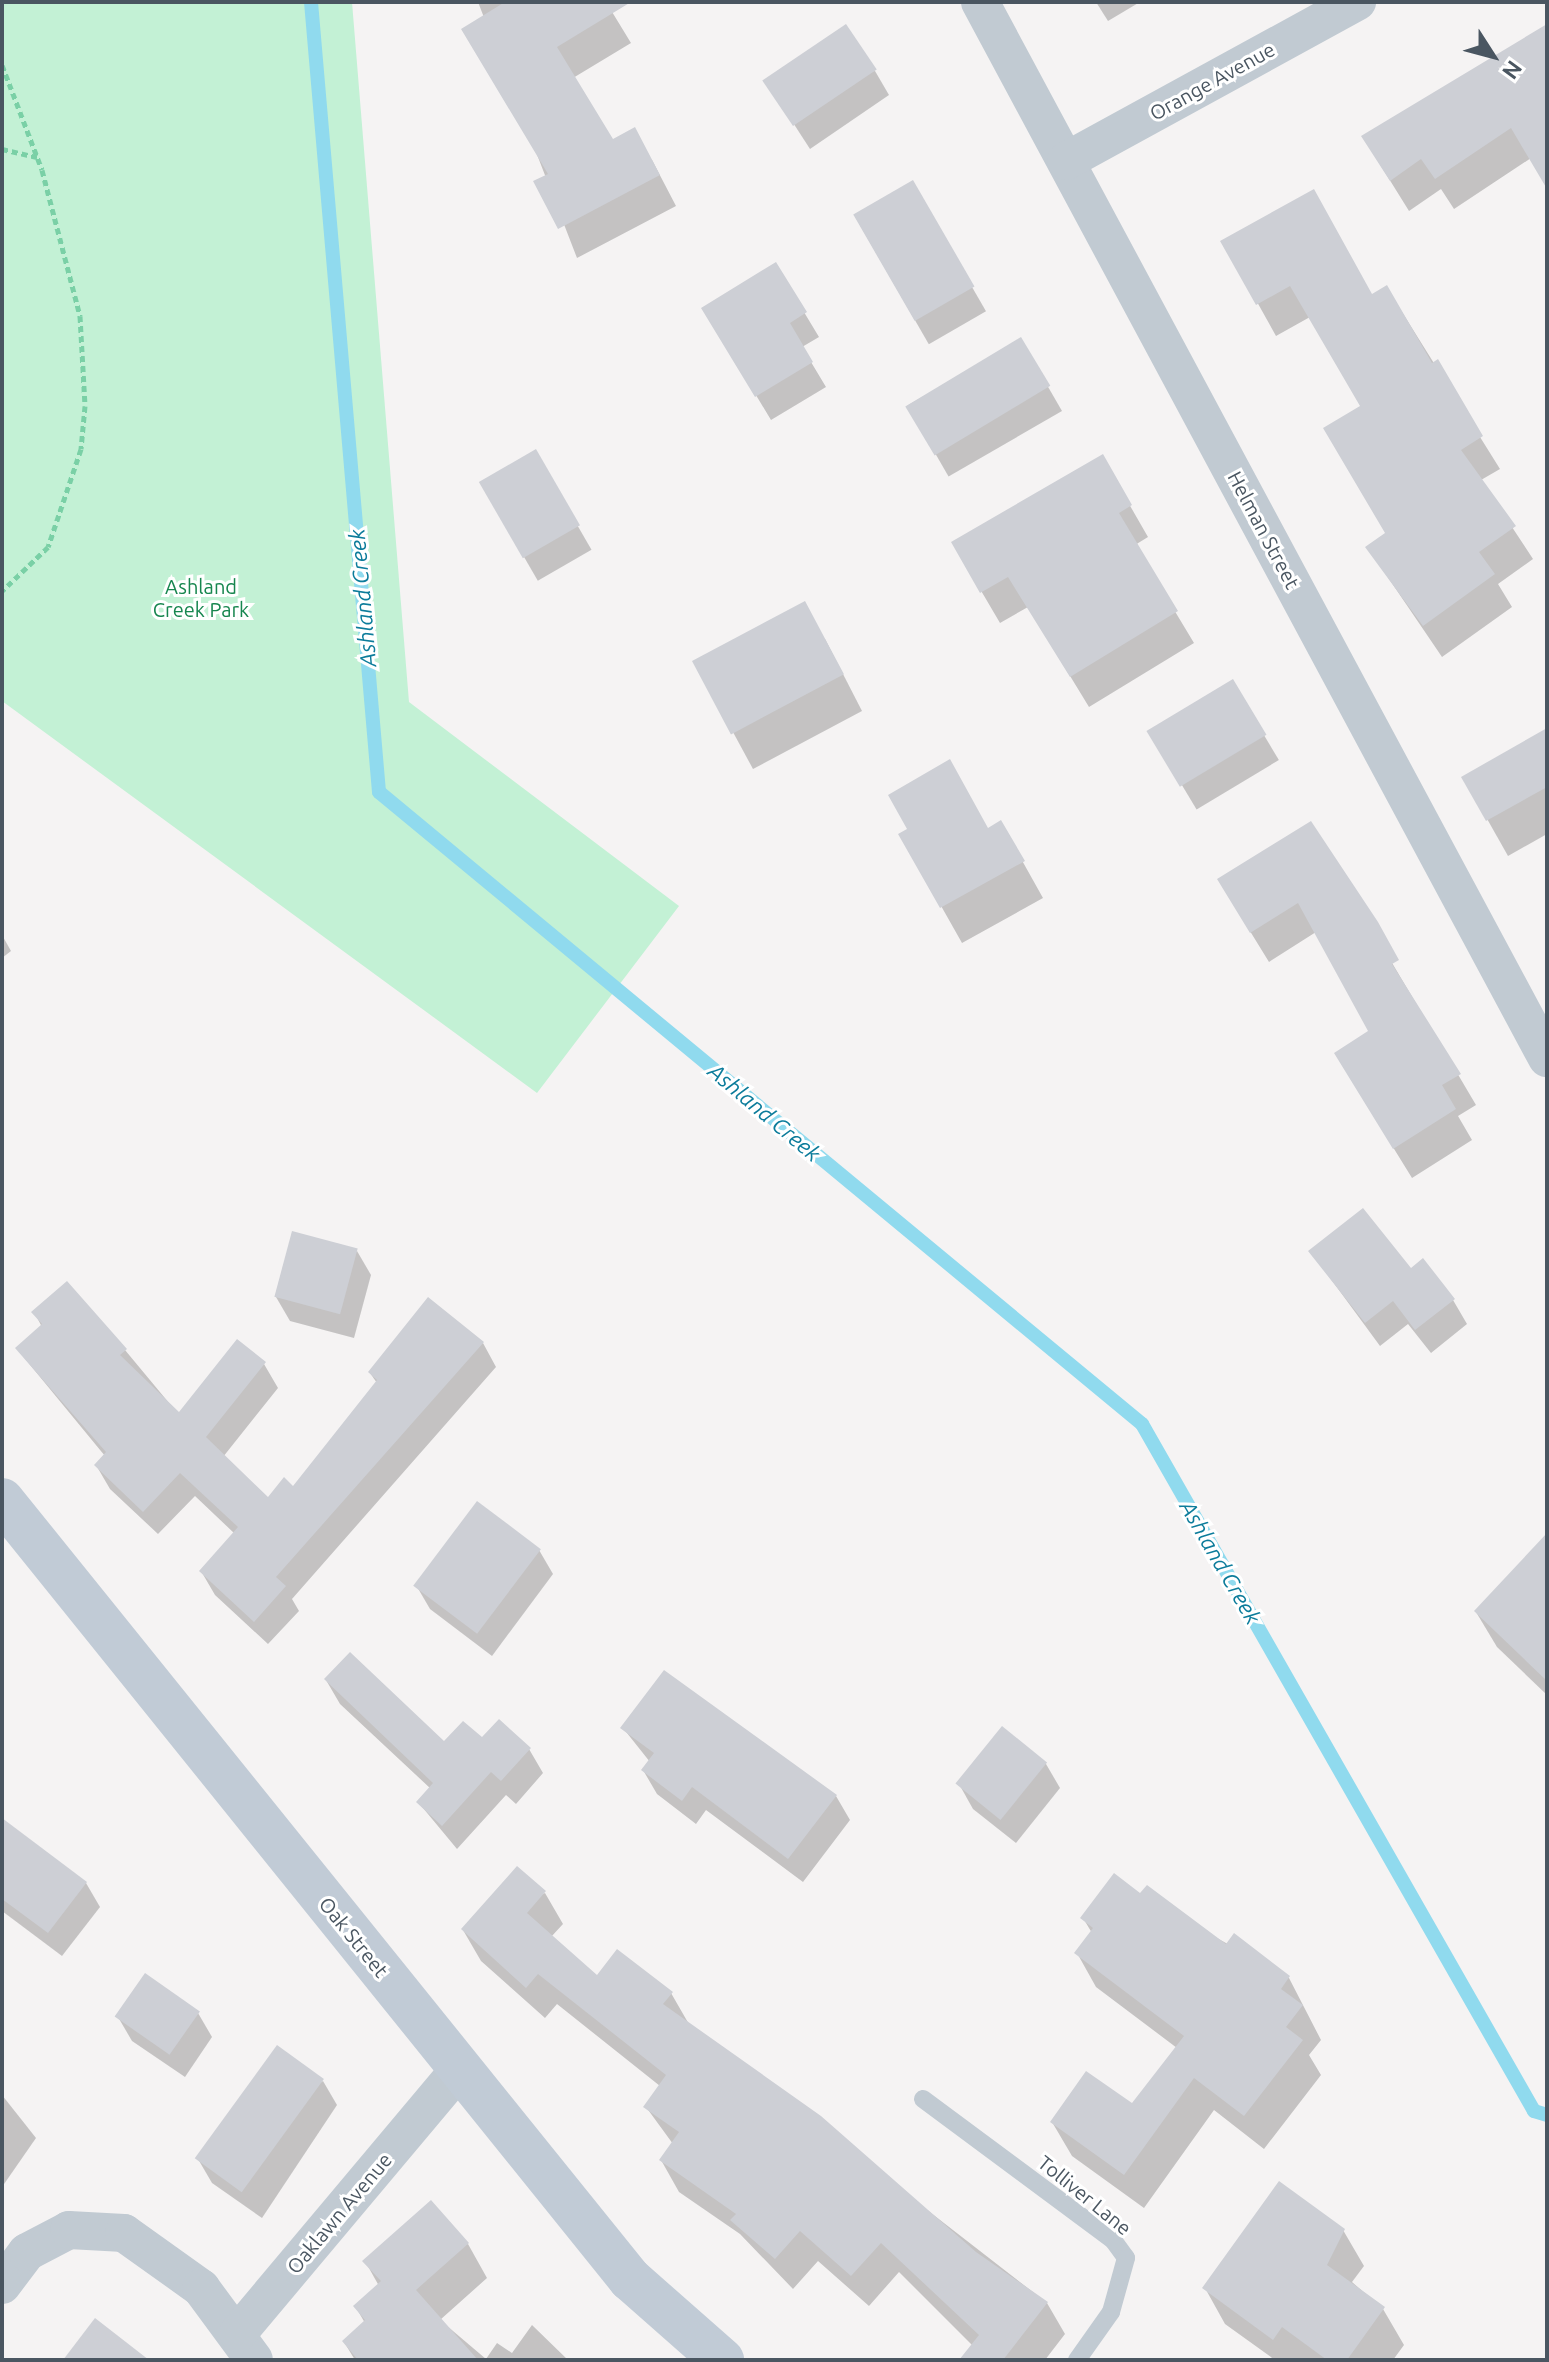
<!DOCTYPE html>
<html>
<head>
<meta charset="utf-8">
<style>
	body { margin:0 }
	#map { position:relative; width:1549px; height:2362px; overflow:hidden; background:#f5f3f3; font-family:Ubuntu,sans-serif }
	div>[style] { position:absolute }
	.green>* { inset:0; background:#c3f1d5 }
	.shadow>* { inset:0; background:#0003; transform-origin:0 0 }
	.stream>* { height:14px; margin:-7px; padding:0 7px; transform-origin:7px; border-radius:7px; background:#90daee }
	.building>* { inset:0; background:#cdcfd5; transform-origin:0 0 }
	.path>* { height:5px; margin-top:-2.5px; transform-origin:0; background:repeating-linear-gradient(90deg,#7ad0a6 0 6px,transparent 0 10px) }
	.lane>* { height:18px; margin:-9px; padding:0 9px; transform-origin:9px; border-radius:9px; background:#c1cad2 }
	.street>* { height:38px; margin:-19px; padding:0 19px; transform-origin:19px; border-radius:19px; background:#c1cad2 }
	.secondary>* { height:44px; margin:-22px; padding:0 22px; transform-origin:22px; border-radius:22px; background:#c1cbd6 }
	span { translate:-50% -50%; white-space:nowrap; text-align:center; line-height:1.15; -webkit-text-stroke:6px #fff; paint-order:stroke }
	.street-label { font-size:20px; color:#4a5661 }
	.park-label { font-size:20px; color:#17864f }
	.water-label { font-size:22px; color:#0c7c9b; font-style:italic }
	.frame { position:absolute; inset:0; border:4px solid #4a5661; pointer-events:none }
	.north { position:absolute; left:1453px; top:16px; width:80px; height:80px; -webkit-text-stroke:6px #fff; paint-order:stroke; rotate:126deg; font-size:22px; font-weight:700; line-height:32px; text-align:center; color:#4a5661 }
	.north::after { content:''; display:block; margin:auto; width:28px; height:36px; background:#4a5661; clip-path:polygon(50% 0,100% 100%,50% 72%,0 100%) }
</style>
</head>
<body>
<div id="map">
	<div class="green">
		<div style="clip-path:polygon(2px 2px,352px 2px,409px 702px,679px 906px,537px 1093px,2px 701px)"></div>
	</div>
	<div class="shadow">
		<div style="clip-path:polygon(478px 2px,606px 2px,631px 43px,573px 78px,612px 142px,652px 160px,676px 206px,577px 258px)"></div>
		<div style="clip-path:polygon(1096px 2px,1140px 2px,1108px 21px)"></div>
		<div style="clip-path:polygon(1547px 25px,1547px 185px,1531px 158px,1454px 209px,1441px 189px,1409px 211px,1363px 137px)"></div>
		<div style="clip-path:polygon(875px 71px,889px 95px,810px 149px,766px 81px)"></div>
		<div style="left:912px;top:183px;width:148px;height:66px;rotate:60deg"></div>
		<div style="clip-path:polygon(1223px 241px,1372px 297px,1387px 288px,1500px 469px,1481px 480px,1533px 559px,1498px 584px,1512px 607px,1442px 657px,1368px 548px,1387px 533px,1362px 407px,1310px 317px,1276px 336px)"></div>
		<div style="clip-path:polygon(775px 264px,819px 337px,802px 347px,826px 387px,771px 420px,718px 332px)"></div>
		<div style="left:1021px;top:340px;width:82px;height:131px;rotate:60deg"></div>
		<div style="left:535px;top:452px;width:113px;height:62px;rotate:60deg"></div>
		<div style="clip-path:polygon(1102px 457px,1148px 537px,1135px 545px,1194px 643px,1089px 707px,1028px 607px,1000px 623px,953px 543px)"></div>
		<div style="clip-path:polygon(825px 639px,862px 711px,753px 769px,695px 662px)"></div>
		<div style="left:1232px;top:682px;width:91px;height:96px;rotate:59deg"></div>
		<div style="clip-path:polygon(1547px 730px,1547px 834px,1508px 856px,1464px 778px)"></div>
		<div style="clip-path:polygon(1001px 823px,1043px 898px,962px 943px,901px 835px,988px 830px)"></div>
		<div style="clip-path:polygon(1310px 824px,1476px 1105px,1458px 1116px,1472px 1140px,1412px 1178px,1354px 1084px,1371px 1032px,1316px 932px,1269px 962px,1237px 910px)"></div>
		<div style="clip-path:polygon(2px 935px,11px 951px,2px 958px)"></div>
		<div style="clip-path:polygon(357px 1251px,371px 1275px,354px 1338px,290px 1321px,276px 1297px)"></div>
		<div style="clip-path:polygon(1311px 1252px,1410px 1270px,1453px 1300px,1467px 1324px,1431px 1353px,1408px 1324px,1380px 1346px)"></div>
		<div style="clip-path:polygon(34px 1312px,125px 1350px,179px 1415px,264px 1364px,278px 1388px,223px 1457px,269px 1500px,293px 1488px,377px 1383px,370px 1373px,483px 1343px,496px 1367px,292px 1599px,299px 1611px,268px 1644px,215px 1595px,201px 1571px,235px 1534px,195px 1496px,158px 1534px,110px 1489px,96px 1465px,105px 1456px,17px 1349px,42px 1327px)"></div>
		<div style="clip-path:polygon(1547px 1536px,1547px 1695px,1497px 1647px,1476px 1612px)"></div>
		<div style="clip-path:polygon(539px 1550px,553px 1574px,492px 1656px,430px 1609px,416px 1585px)"></div>
		<div style="clip-path:polygon(326px 1680px,445px 1744px,529px 1749px,543px 1773px,516px 1804px,506px 1795px,457px 1849px,418px 1802px,431px 1789px,340px 1704px)"></div>
		<div style="clip-path:polygon(623px 1728px,836px 1796px,850px 1820px,803px 1882px,706px 1810px,696px 1824px,657px 1794px,643px 1770px,650px 1762px)"></div>
		<div style="clip-path:polygon(1003px 1729px,1046px 1764px,1060px 1788px,1016px 1843px,973px 1809px,959px 1784px)"></div>
		<div style="clip-path:polygon(2px 1820px,86px 1883px,100px 1907px,62px 1956px,2px 1911px)"></div>
		<div style="clip-path:polygon(545px 1893px,563px 1924px,551px 1937px,597px 1978px,671px 1993px,690px 2026px,1047px 2303px,1065px 2334px,1045px 2360px,962px 2360px,973px 2346px,899px 2272px,869px 2306px,818px 2261px,793px 2289px,740px 2234px,679px 2192px,661px 2160px,673px 2144px,646px 2107px,660px 2086px,557px 2004px,545px 2018px,481px 1961px,463px 1930px)"></div>
		<div style="clip-path:polygon(1141px 1896px,1289px 1978px,1321px 2040px,1309px 2055px,1321px 2075px,1264px 2149px,1214px 2110px,1144px 2208px,1072px 2156px,1052px 2122px,1132px 2106px,1177px 2048px,1096px 1987px,1077px 1953px,1092px 1933px,1083px 1918px)"></div>
		<div style="clip-path:polygon(198px 2013px,212px 2037px,185px 2077px,132px 2041px,118px 2017px)"></div>
		<div style="clip-path:polygon(323px 2081px,337px 2105px,262px 2218px,212px 2183px,198px 2159px)"></div>
		<div style="clip-path:polygon(2px 2095px,36px 2138px,2px 2187px)"></div>
		<div style="clip-path:polygon(1343px 2230px,1364px 2266px,1352px 2282px,1383px 2309px,1404px 2345px,1393px 2360px,1275px 2360px,1225px 2324px,1205px 2288px)"></div>
		<div style="clip-path:polygon(468px 2244px,487px 2278px,440px 2320px,486px 2359px,497px 2343px,512px 2353px,532px 2325px,568px 2360px,355px 2360px,344px 2342px,365px 2323px,355px 2306px,379px 2286px,365px 2261px)"></div>
	</div>
	<div class="stream">
		<div style="left:311px;top:2px;width:793px;rotate:85.08deg"></div>
		<div style="left:379px;top:792px;width:991px;rotate:39.64deg"></div>
		<div style="left:1142px;top:1424px;width:791px;rotate:60.29deg"></div>
		<div style="left:1534px;top:2111px;width:14px;rotate:17deg"></div>
	</div>
	<div class="building">
		<div style="clip-path:polygon(505px 2px,631px 2px,557px 47px,613px 139px,635px 127px,660px 175px,558px 229px,533px 181px,548px 174px,461px 29px)"></div>
		<div style="left:846px;top:24px;width:55px;height:101px;rotate:56deg"></div>
		<div style="clip-path:polygon(1547px 24px,1547px 189px,1511px 128px,1435px 179px,1421px 159px,1390px 181px,1361px 136px)"></div>
		<div style="left:913px;top:180px;width:123px;height:69px;rotate:60deg"></div>
		<div style="clip-path:polygon(1314px 189px,1372px 294px,1387px 285px,1432px 363px,1438px 359px,1483px 436px,1461px 450px,1516px 526px,1479px 552px,1495px 574px,1423px 626px,1365px 547px,1385px 533px,1323px 428px,1360px 406px,1290px 286px,1256px 305px,1220px 241px)"></div>
		<div style="clip-path:polygon(776px 262px,807px 312px,790px 323px,813px 362px,755px 397px,701px 308px)"></div>
		<div style="left:1021px;top:337px;width:57px;height:135px;rotate:59deg"></div>
		<div style="left:536px;top:449px;width:88px;height:66px;rotate:60deg"></div>
		<div style="clip-path:polygon(1103px 454px,1132px 505px,1119px 513px,1178px 611px,1070px 677px,1008px 577px,980px 593px,951px 542px)"></div>
		<div style="left:805px;top:601px;width:83px;height:128px;rotate:62deg"></div>
		<div style="left:1233px;top:679px;width:65px;height:101px;rotate:59deg"></div>
		<div style="clip-path:polygon(1547px 728px,1547px 787px,1486px 821px,1461px 777px)"></div>
		<div style="clip-path:polygon(950px 759px,988px 828px,1001px 820px,1025px 861px,940px 908px,898px 834px,907px 829px,888px 795px)"></div>
		<div style="clip-path:polygon(1311px 821px,1378px 922px,1399px 960px,1392px 964px,1461px 1074px,1442px 1085px,1456px 1109px,1393px 1149px,1334px 1053px,1368px 1031px,1298px 903px,1250px 933px,1217px 879px)"></div>
		<div style="clip-path:polygon(1363px 1208px,1411px 1268px,1423px 1258px,1455px 1299px,1415px 1330px,1393px 1301px,1365px 1323px,1308px 1251px)"></div>
		<div style="left:292px;top:1231px;width:68px;height:68px;rotate:15deg"></div>
		<div style="clip-path:polygon(67px 1281px,127px 1349px,120px 1355px,179px 1412px,237px 1339px,266px 1362px,206px 1437px,268px 1497px,284px 1477px,293px 1486px,377px 1380px,368px 1372px,428px 1297px,484px 1342px,276px 1577px,286px 1586px,254px 1622px,199px 1571px,238px 1527px,180px 1473px,143px 1512px,94px 1465px,106px 1452px,15px 1348px,42px 1324px,31px 1312px)"></div>
		<div style="left:477px;top:1501px;width:80px;height:106px;rotate:37deg"></div>
		<div style="clip-path:polygon(1547px 1533px,1547px 1681px,1474px 1611px)"></div>
		<div style="clip-path:polygon(350px 1652px,444px 1741px,463px 1721px,482px 1737px,499px 1719px,531px 1748px,501px 1781px,491px 1772px,442px 1826px,416px 1802px,433px 1783px,324px 1679px)"></div>
		<div style="clip-path:polygon(664px 1670px,837px 1795px,788px 1859px,692px 1787px,682px 1801px,641px 1770px,654px 1753px,620px 1728px)"></div>
		<div style="left:1002px;top:1726px;width:58px;height:74px;rotate:39deg"></div>
		<div style="clip-path:polygon(2px 1818px,87px 1882px,48px 1933px,2px 1899px)"></div>
		<div style="clip-path:polygon(517px 1866px,546px 1891px,527px 1913px,597px 1975px,617px 1949px,673px 1992px,663px 2004px,821px 2116px,976px 2252px,1048px 2302px,1003px 2360px,959px 2360px,979px 2335px,881px 2243px,851px 2276px,800px 2231px,775px 2259px,730px 2220px,736px 2214px,659px 2160px,679px 2132px,643px 2107px,666px 2075px,538px 1974px,526px 1988px,461px 1929px)"></div>
		<div style="clip-path:polygon(1114px 1873px,1140px 1893px,1147px 1885px,1226px 1944px,1234px 1933px,1290px 1976px,1281px 1989px,1303px 2005px,1286px 2027px,1303px 2040px,1244px 2116px,1194px 2078px,1124px 2175px,1050px 2122px,1086px 2071px,1132px 2103px,1184px 2036px,1074px 1953px,1093px 1928px,1080px 1918px)"></div>
		<div style="left:145px;top:1973px;width:67px;height:53px;rotate:35deg"></div>
		<div style="left:277px;top:2045px;width:58px;height:140px;rotate:36deg"></div>
		<div style="clip-path:polygon(1279px 2181px,1345px 2229px,1327px 2265px,1385px 2307px,1347px 2360px,1327px 2360px,1282px 2327px,1273px 2340px,1202px 2288px)"></div>
		<div style="clip-path:polygon(431px 2200px,469px 2243px,416px 2290px,478px 2360px,358px 2360px,342px 2341px,365px 2320px,353px 2306px,381px 2281px,362px 2261px)"></div>
		<div style="clip-path:polygon(95px 2318px,149px 2360px,63px 2360px)"></div>
	</div>
	<div class="path">
		<div style="left:2px;top:65px;width:112px;rotate:69.1deg"></div>
		<div style="left:42px;top:170px;width:151px;rotate:75.4deg"></div>
		<div style="left:80px;top:316px;width:90px;rotate:86.8deg"></div>
		<div style="left:85px;top:406px;width:43px;rotate:95.3deg"></div>
		<div style="left:81px;top:449px;width:103px;rotate:108.6deg"></div>
		<div style="left:48px;top:547px;width:64px;rotate:136.3deg"></div>
		<div style="left:2px;top:149px;width:36px;rotate:13deg"></div>
	</div>
	<div class="lane">
		<div style="left:923px;top:2099px;width:237px;rotate:36.6deg"></div>
		<div style="left:1113px;top:2240px;width:22px;rotate:54deg"></div>
		<div style="left:1126px;top:2258px;width:56px;rotate:105.5deg"></div>
		<div style="left:1111px;top:2312px;width:59px;rotate:125.3deg"></div>
	</div>
	<div class="street">
		<div style="left:980px;top:2px;width:1199px;rotate:61.77deg"></div>
		<div style="left:1066px;top:161px;width:332px;rotate:-28.7deg"></div>
		<div style="left:2px;top:2285px;width:41px;rotate:-52.9deg"></div>
		<div style="left:27px;top:2252px;width:47px;rotate:-27.6deg"></div>
		<div style="left:69px;top:2230px;width:55px;rotate:3.1deg"></div>
		<div style="left:124px;top:2233px;width:95px;rotate:35.5deg"></div>
		<div style="left:201px;top:2288px;width:89px;rotate:53.6deg"></div>
		<div style="left:238px;top:2333px;width:346px;rotate:-50deg"></div>
	</div>
	<div class="secondary">
		<div style="left:2px;top:1500px;width:1001px;rotate:51.13deg"></div>
		<div style="left:630px;top:2279px;width:123px;rotate:41.4deg"></div>
	</div>
	<div class="street-label">
		<span style="left:1212px;top:81px;rotate:-29deg">Orange Avenue</span>
		<span style="left:1264px;top:530px;rotate:62deg">Helman Street</span>
		<span style="left:354px;top:1937px;rotate:51deg">Oak Street</span>
		<span style="left:1085px;top:2195px;rotate:39deg">Tolliver Lane</span>
		<span style="left:339px;top:2213px;rotate:-50deg">Oaklawn Avenue</span>
	</div>
	<div class="park-label">
		<span style="left:201px;top:598px">Ashland<br>Creek Park</span>
	</div>
	<div class="water-label">
		<span style="left:362px;top:598px;rotate:-95deg">Ashland Creek</span>
		<span style="left:765px;top:1112px;rotate:40deg">Ashland Creek</span>
		<span style="left:1221px;top:1562px;rotate:60deg">Ashland Creek</span>
	</div>
	<div class="frame"></div>
	<div class="north">N</div>
</div>
</body>
</html>
